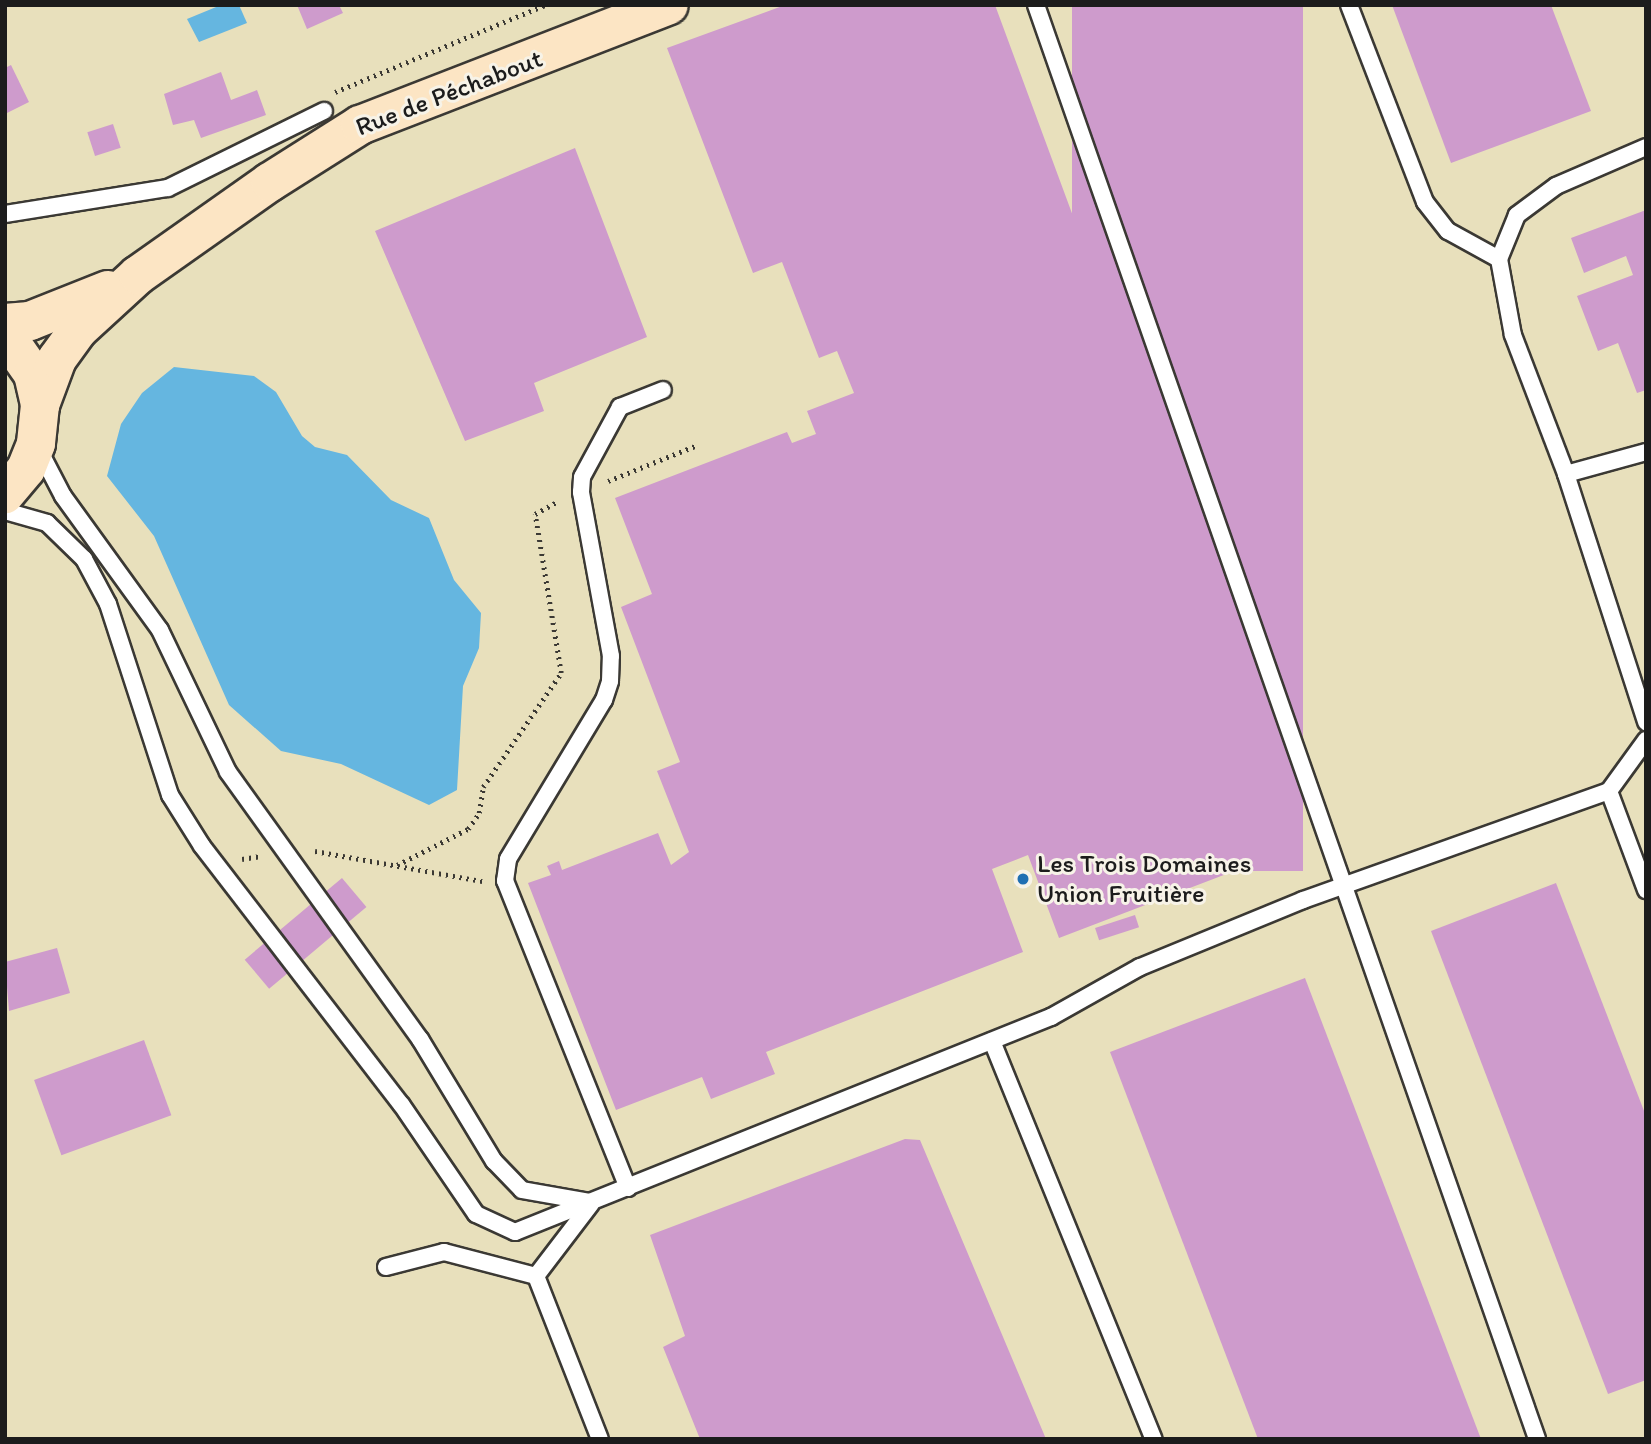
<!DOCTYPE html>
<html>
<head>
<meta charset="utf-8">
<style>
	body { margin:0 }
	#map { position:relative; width:1651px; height:1444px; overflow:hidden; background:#e8e0bc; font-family:Itim,sans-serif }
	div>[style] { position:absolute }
	.water>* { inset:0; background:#65b6e0 }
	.building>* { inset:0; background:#ce9bcc; transform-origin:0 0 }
	.path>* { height:4.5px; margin-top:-2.25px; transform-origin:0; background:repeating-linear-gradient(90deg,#3b3934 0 2px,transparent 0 7px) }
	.roads { filter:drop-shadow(2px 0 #3b3934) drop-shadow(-2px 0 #3b3934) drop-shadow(0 2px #3b3934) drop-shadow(0 -2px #3b3934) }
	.lane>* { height:16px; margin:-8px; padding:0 8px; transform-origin:8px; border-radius:8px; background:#fff }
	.secondary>* { height:38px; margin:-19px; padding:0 19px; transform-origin:19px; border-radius:19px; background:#fce5c4 }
	.dots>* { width:19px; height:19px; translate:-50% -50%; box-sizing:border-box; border:4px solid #f7f3e8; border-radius:50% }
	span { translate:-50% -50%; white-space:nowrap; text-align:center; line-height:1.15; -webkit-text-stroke:6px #f7f3e8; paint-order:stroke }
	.street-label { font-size:26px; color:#1c1c1c }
	.poi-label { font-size:26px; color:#1c1c1c }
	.left { translate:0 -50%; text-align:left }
	.frame { position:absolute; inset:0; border:7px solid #1c1c1c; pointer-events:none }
</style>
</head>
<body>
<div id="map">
	<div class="water">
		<div style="clip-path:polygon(221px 5px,239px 5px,247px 23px,199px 42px,187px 19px)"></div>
		<div style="clip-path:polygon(174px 367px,254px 376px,276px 392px,302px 436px,315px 447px,347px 455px,391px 500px,429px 518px,454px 580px,481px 613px,479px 648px,463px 686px,457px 790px,429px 805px,341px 764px,281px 751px,229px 705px,154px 536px,107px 476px,121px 424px,142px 393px)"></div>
	</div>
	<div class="building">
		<div style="clip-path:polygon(297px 5px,339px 5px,343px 13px,307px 29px)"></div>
		<div style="clip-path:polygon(785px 5px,995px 5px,1121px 346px,1073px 365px,1263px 860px,1059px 938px,1028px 855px,992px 869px,1023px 952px,766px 1052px,775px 1074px,711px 1099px,702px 1077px,616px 1110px,528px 883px,551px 875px,547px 866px,559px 861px,562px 870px,658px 833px,671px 865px,689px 852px,657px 771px,680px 762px,621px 607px,652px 594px,615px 498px,787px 432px,792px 443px,816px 434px,807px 411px,854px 393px,837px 351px,819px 358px,782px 262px,753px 273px,667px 48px)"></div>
		<div style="left:1072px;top:5px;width:231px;height:866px"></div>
		<div style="clip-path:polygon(1392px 5px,1551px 5px,1591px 111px,1451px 163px)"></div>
		<div style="clip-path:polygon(11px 65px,29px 102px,5px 114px,5px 68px)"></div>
		<div style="clip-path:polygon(221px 72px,231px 100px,257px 90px,266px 115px,201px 138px,194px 120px,173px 125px,164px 94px)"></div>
		<div style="left:113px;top:124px;width:25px;height:27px;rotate:72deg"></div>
		<div style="clip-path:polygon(575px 148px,647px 337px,534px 383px,544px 411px,465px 441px,375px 231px)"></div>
		<div style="clip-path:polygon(1646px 210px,1646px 390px,1637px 393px,1618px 343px,1598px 351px,1577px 296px,1633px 275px,1626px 256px,1584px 273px,1571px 238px)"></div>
		<div style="left:342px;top:878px;width:38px;height:127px;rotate:50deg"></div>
		<div style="clip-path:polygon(1556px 883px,1646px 1116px,1646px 1380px,1608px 1394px,1431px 931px)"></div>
		<div style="left:1135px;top:915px;width:13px;height:42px;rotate:72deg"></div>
		<div style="clip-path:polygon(57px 948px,70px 993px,9px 1011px,5px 962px)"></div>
		<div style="clip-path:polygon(1305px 978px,1481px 1439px,1258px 1439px,1110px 1052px)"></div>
		<div style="left:144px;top:1040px;width:80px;height:117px;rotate:70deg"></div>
		<div style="clip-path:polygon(905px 1139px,920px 1140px,1046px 1439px,700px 1439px,663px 1347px,685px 1336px,650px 1235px)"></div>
	</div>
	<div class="path">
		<div style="left:335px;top:92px;width:227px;rotate:-22.5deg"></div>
		<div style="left:608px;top:481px;width:94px;rotate:-21.9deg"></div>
		<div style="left:315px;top:851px;width:170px;rotate:10.2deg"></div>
		<div style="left:242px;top:859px;width:19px;rotate:-9deg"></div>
		<div style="left:397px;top:865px;width:80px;rotate:-26.9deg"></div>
		<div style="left:468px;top:829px;width:19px;rotate:-55deg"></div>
		<div style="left:479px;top:813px;width:26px;rotate:-81deg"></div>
		<div style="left:483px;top:787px;width:138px;rotate:-55.6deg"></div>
		<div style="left:561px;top:673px;width:161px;rotate:-99.3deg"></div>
		<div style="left:535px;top:514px;width:26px;rotate:-29deg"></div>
	</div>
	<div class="roads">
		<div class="lane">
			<div style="left:1036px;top:5px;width:1519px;rotate:70.74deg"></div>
			<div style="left:1349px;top:5px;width:211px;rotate:68.9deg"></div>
			<div style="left:1425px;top:202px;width:37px;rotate:52deg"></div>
			<div style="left:1448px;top:231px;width:58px;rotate:28.8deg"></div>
			<div style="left:1646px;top:147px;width:98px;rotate:156.6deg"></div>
			<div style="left:1556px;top:186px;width:49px;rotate:143.4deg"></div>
			<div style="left:1517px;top:215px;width:48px;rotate:112.2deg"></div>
			<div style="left:1499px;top:259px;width:77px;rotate:79.6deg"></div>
			<div style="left:1513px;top:335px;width:149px;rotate:69.1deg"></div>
			<div style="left:1566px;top:474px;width:261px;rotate:72.1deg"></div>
			<div style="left:5px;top:214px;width:165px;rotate:-9.1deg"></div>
			<div style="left:168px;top:188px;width:174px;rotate:-26.3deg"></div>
			<div style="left:38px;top:448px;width:54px;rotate:62.5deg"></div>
			<div style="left:63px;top:496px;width:165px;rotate:54.1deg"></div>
			<div style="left:160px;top:630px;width:157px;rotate:64.4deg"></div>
			<div style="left:228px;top:772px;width:329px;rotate:54.3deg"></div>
			<div style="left:420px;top:1039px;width:143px;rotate:58.8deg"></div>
			<div style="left:494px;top:1161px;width:40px;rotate:46deg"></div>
			<div style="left:522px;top:1190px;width:69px;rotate:10deg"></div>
			<div style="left:1566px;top:474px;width:83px;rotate:-15.4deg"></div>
			<div style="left:5px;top:511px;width:44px;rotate:15.9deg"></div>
			<div style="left:47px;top:523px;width:52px;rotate:44.2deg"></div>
			<div style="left:84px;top:559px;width:51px;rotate:61.9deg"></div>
			<div style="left:108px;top:604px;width:201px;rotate:72deg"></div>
			<div style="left:170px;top:795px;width:60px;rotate:57.9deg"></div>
			<div style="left:202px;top:846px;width:326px;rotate:52.4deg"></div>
			<div style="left:401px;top:1104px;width:133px;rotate:55.7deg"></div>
			<div style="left:476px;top:1214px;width:43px;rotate:24.8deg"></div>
			<div style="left:515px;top:1232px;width:578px;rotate:-21.86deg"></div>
			<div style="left:1051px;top:1017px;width:102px;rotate:-29.3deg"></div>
			<div style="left:1140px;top:967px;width:176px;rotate:-22.3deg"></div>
			<div style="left:1303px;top:900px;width:325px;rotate:-19.6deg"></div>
			<div style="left:1646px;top:740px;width:63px;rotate:126deg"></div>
			<div style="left:1609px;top:791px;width:106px;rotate:69.5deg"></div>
			<div style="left:992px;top:1041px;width:430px;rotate:67.9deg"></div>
			<div style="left:628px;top:1188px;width:331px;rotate:-111.8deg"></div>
			<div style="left:505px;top:881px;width:22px;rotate:-82deg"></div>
			<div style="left:508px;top:859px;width:186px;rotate:-58.9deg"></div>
			<div style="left:604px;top:700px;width:20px;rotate:-72deg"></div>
			<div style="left:610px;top:681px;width:25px;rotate:-88deg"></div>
			<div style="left:611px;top:656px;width:167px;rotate:-100.4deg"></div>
			<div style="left:581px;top:492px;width:15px;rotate:-86deg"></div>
			<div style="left:582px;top:477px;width:80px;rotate:-61.5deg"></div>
			<div style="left:620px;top:407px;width:46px;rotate:-21.6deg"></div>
			<div style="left:591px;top:1204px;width:91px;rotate:127.4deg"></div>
			<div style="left:536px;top:1276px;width:175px;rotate:68.6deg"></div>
			<div style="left:386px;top:1267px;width:60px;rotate:-14.5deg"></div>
			<div style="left:444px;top:1252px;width:95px;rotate:14.6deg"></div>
		</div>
		<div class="secondary">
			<div style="left:5px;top:323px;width:25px;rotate:-5deg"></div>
			<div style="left:30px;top:321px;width:84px;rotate:-21.7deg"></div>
			<div style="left:5px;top:334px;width:49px;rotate:55deg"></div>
			<div style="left:33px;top:374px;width:32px;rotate:77deg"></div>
			<div style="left:40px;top:405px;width:39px;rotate:96deg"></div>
			<div style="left:36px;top:444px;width:27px;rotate:112deg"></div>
			<div style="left:26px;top:469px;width:33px;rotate:130deg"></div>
			<div style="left:40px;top:405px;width:49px;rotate:-69.7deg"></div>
			<div style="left:57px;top:359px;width:36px;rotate:-54deg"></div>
			<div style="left:78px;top:330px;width:81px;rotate:-42.5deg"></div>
			<div style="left:138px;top:275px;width:161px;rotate:-35.2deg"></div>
			<div style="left:270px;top:182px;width:107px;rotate:-32.3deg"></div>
			<div style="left:360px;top:125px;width:331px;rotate:-21.2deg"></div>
		</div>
	</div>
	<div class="dots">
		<div style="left:1023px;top:879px;background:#1f6fb2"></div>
	</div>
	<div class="street-label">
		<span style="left:449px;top:93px;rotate:-21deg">Rue de Péchabout</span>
	</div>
	<div class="poi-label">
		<span class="left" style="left:1037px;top:879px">Les Trois Domaines<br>Union Fruitière</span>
	</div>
	<div class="frame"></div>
</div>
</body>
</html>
